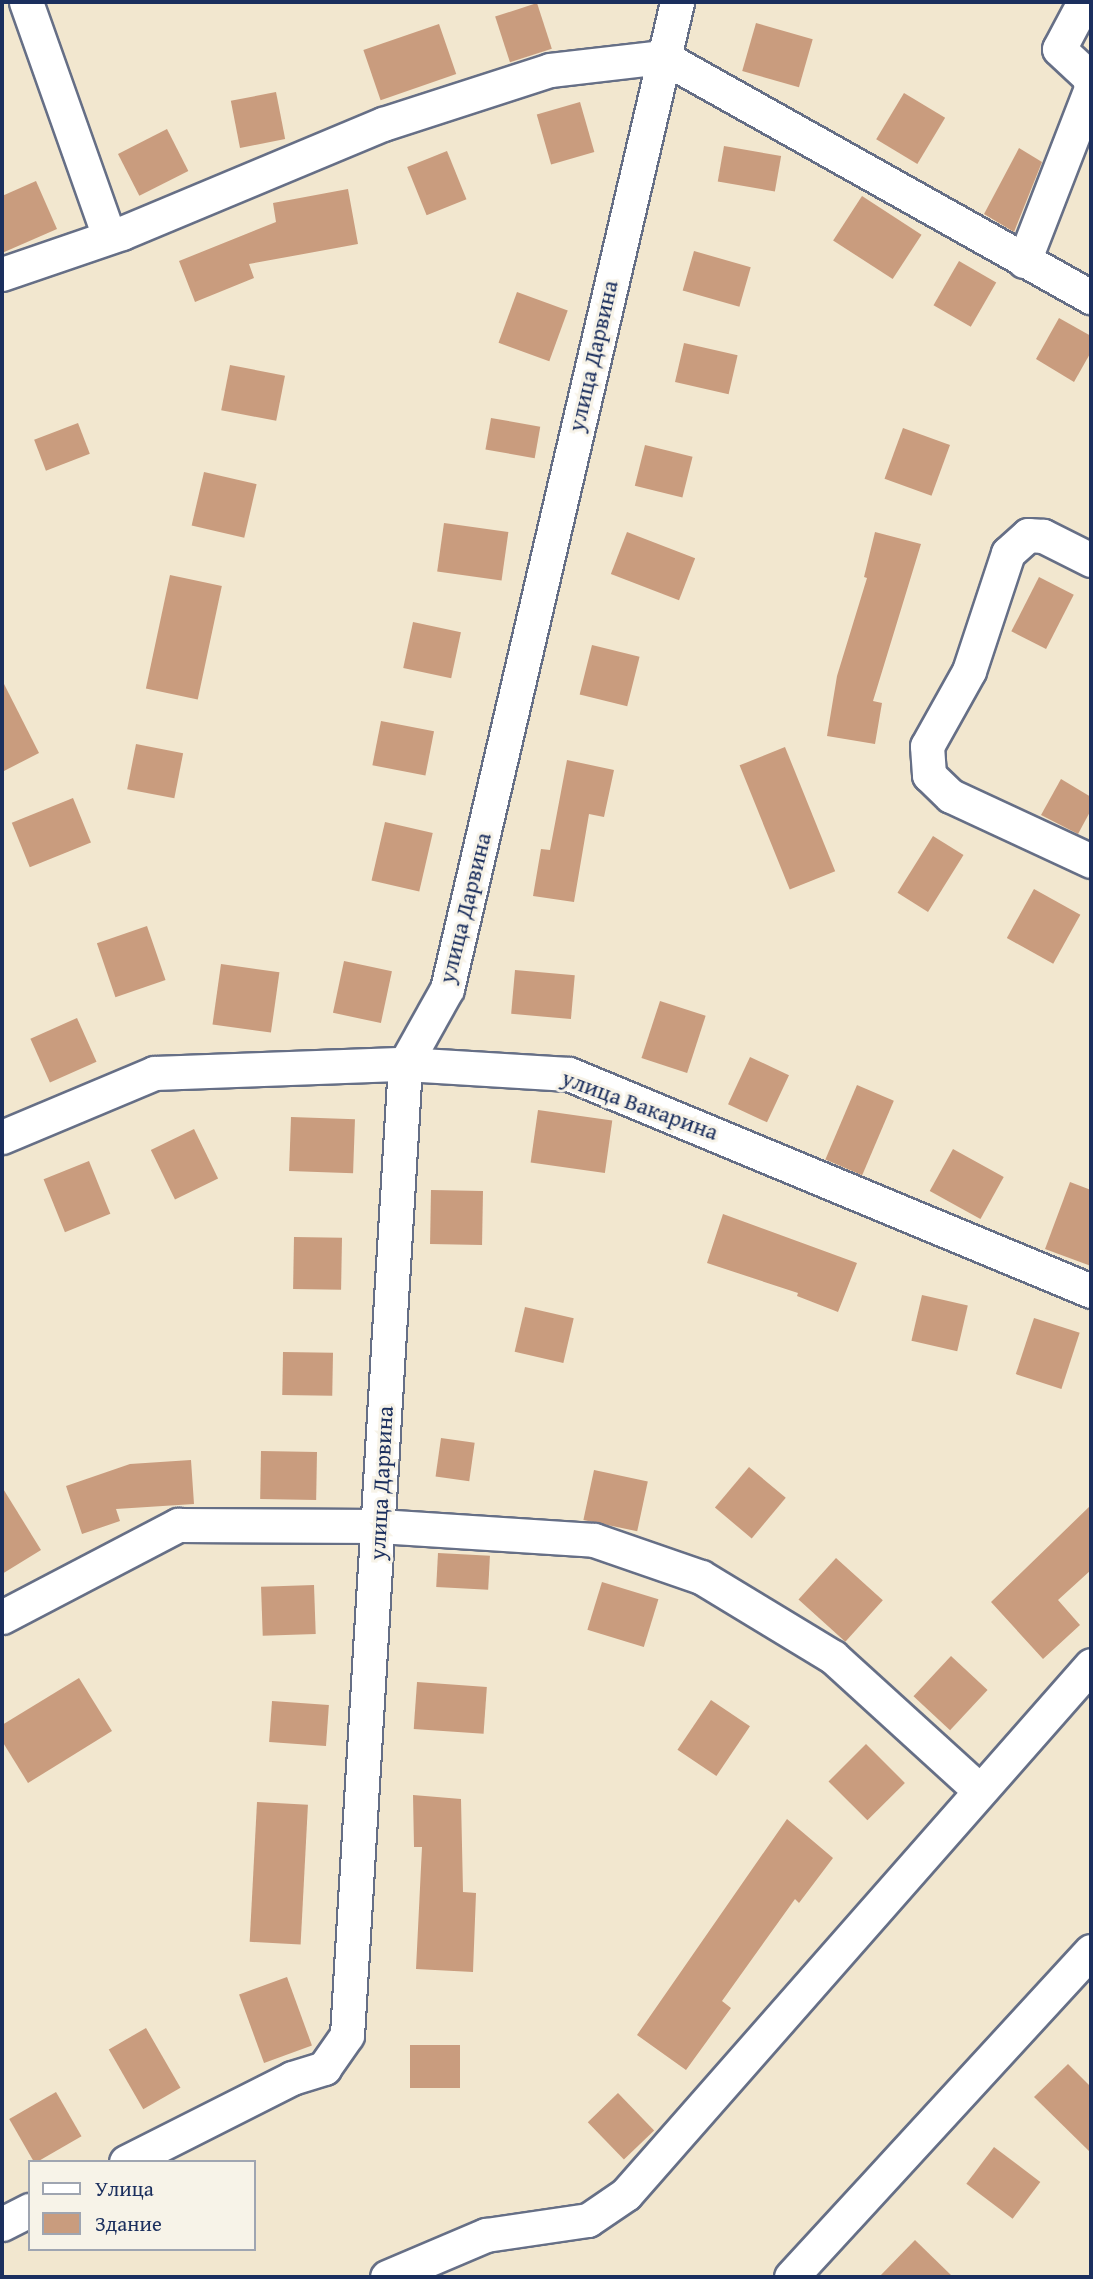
<!DOCTYPE html>
<html>
<head>
<meta charset="utf-8">
<style>
	body { margin:0 }
	#map { position:relative; width:1093px; height:2279px; overflow:hidden; background:#f2e7cf; font-family:"Gentium Book Plus",serif }
	div>[style] { position:absolute }
	.building>* { inset:0; background:#c99c7e; transform-origin:0 0 }
	.roads { filter:drop-shadow(2px 0 #666f86) drop-shadow(-2px 0 #666f86) drop-shadow(0 2px #666f86) drop-shadow(0 -2px #666f86) }
	.minor>* { height:33px; margin:-16.5px; padding:0 16.5px; transform-origin:16.5px; border-radius:16.5px; background:#fff }
	span { translate:-50% -50%; white-space:nowrap; text-align:center; line-height:1.15; -webkit-text-stroke:6px #f7f3e8; paint-order:stroke }
	.street-label { font-size:23px; color:#1b2f5e }
	.frame { position:absolute; inset:0; border:4px solid #1b2f5e; pointer-events:none }
	.legend { position:absolute; left:28px; top:2160px; width:228px; height:91px; box-sizing:border-box; background:#f7f3e8; border:2px solid #9fa5b1; margin:0; padding:9px 12px; list-style:none; font-size:21px; color:#1b2f5e }
	.legend li { display:flex; align-items:center; gap:14px; height:35px }
	.legend b { width:35px; border:2px solid #9fa5b1 }
</style>
</head>
<body>
<div id="map">
	<div class="building">
		<div style="left:537px;top:3px;width:48px;height:44px;rotate:72deg"></div>
		<div style="left:756px;top:23px;width:59px;height:50px;rotate:16deg"></div>
		<div style="left:439px;top:24px;width:53px;height:80px;rotate:71deg"></div>
		<div style="left:276px;top:92px;width:48px;height:46px;rotate:79deg"></div>
		<div style="left:904px;top:93px;width:48px;height:54px;rotate:31deg"></div>
		<div style="left:580px;top:102px;width:52px;height:45px;rotate:74deg"></div>
		<div style="left:167px;top:129px;width:47px;height:55px;rotate:63deg"></div>
		<div style="left:724px;top:146px;width:58px;height:36px;rotate:10deg"></div>
		<div style="clip-path:polygon(1019px 148px,1042px 162px,1014px 232px,984px 214px)"></div>
		<div style="left:447px;top:151px;width:52px;height:43px;rotate:68deg"></div>
		<div style="clip-path:polygon(36px 181px,57px 229px,2px 253px,2px 196px)"></div>
		<div style="clip-path:polygon(348px 189px,358px 244px,249px 264px,254px 278px,195px 302px,179px 261px,276px 222px,273px 203px)"></div>
		<div style="left:862px;top:196px;width:71px;height:53px;rotate:33deg"></div>
		<div style="left:694px;top:251px;width:59px;height:41px;rotate:16deg"></div>
		<div style="left:959px;top:261px;width:43px;height:51px;rotate:30deg"></div>
		<div style="left:517px;top:292px;width:54px;height:54px;rotate:20deg"></div>
		<div style="clip-path:polygon(1059px 318px,1091px 336px,1091px 352px,1074px 382px,1036px 359px)"></div>
		<div style="left:684px;top:343px;width:55px;height:40px;rotate:13deg"></div>
		<div style="left:230px;top:365px;width:56px;height:46px;rotate:11deg"></div>
		<div style="left:491px;top:418px;width:50px;height:32px;rotate:10deg"></div>
		<div style="left:78px;top:423px;width:33px;height:47px;rotate:69deg"></div>
		<div style="left:903px;top:428px;width:50px;height:54px;rotate:20deg"></div>
		<div style="left:645px;top:445px;width:49px;height:42px;rotate:14deg"></div>
		<div style="left:204px;top:472px;width:54px;height:55px;rotate:13deg"></div>
		<div style="left:444px;top:523px;width:65px;height:49px;rotate:8deg"></div>
		<div style="left:627px;top:532px;width:73px;height:45px;rotate:21deg"></div>
		<div style="clip-path:polygon(875px 532px,921px 544px,873px 701px,882px 703px,875px 744px,827px 736px,837px 676px,867px 578px,864px 577px)"></div>
		<div style="left:170px;top:575px;width:53px;height:116px;rotate:12deg"></div>
		<div style="left:1039px;top:577px;width:39px;height:61px;rotate:27deg"></div>
		<div style="left:413px;top:622px;width:49px;height:47px;rotate:12deg"></div>
		<div style="left:592px;top:645px;width:49px;height:51px;rotate:14deg"></div>
		<div style="clip-path:polygon(2px 680px,39px 753px,2px 772px)"></div>
		<div style="left:381px;top:721px;width:54px;height:45px;rotate:11deg"></div>
		<div style="left:136px;top:744px;width:48px;height:46px;rotate:11deg"></div>
		<div style="left:785px;top:747px;width:134px;height:49px;rotate:68deg"></div>
		<div style="clip-path:polygon(567px 760px,614px 770px,604px 817px,589px 814px,574px 902px,533px 896px,541px 849px,550px 850px)"></div>
		<div style="clip-path:polygon(1061px 779px,1091px 797px,1091px 810px,1078px 834px,1041px 815px)"></div>
		<div style="left:73px;top:798px;width:48px;height:66px;rotate:68deg"></div>
		<div style="left:385px;top:822px;width:49px;height:60px;rotate:13deg"></div>
		<div style="left:933px;top:836px;width:36px;height:67px;rotate:32deg"></div>
		<div style="left:1034px;top:889px;width:53px;height:56px;rotate:29deg"></div>
		<div style="left:147px;top:926px;width:57px;height:53px;rotate:71deg"></div>
		<div style="left:344px;top:961px;width:49px;height:53px;rotate:12deg"></div>
		<div style="left:221px;top:964px;width:59px;height:61px;rotate:8deg"></div>
		<div style="left:515px;top:970px;width:60px;height:44px;rotate:5deg"></div>
		<div style="left:660px;top:1001px;width:48px;height:60px;rotate:18deg"></div>
		<div style="left:77px;top:1018px;width:48px;height:51px;rotate:66deg"></div>
		<div style="left:750px;top:1057px;width:43px;height:52px;rotate:25deg"></div>
		<div style="left:857px;top:1085px;width:40px;height:81px;rotate:23deg"></div>
		<div style="left:538px;top:1110px;width:75px;height:53px;rotate:8deg"></div>
		<div style="left:291px;top:1117px;width:64px;height:54px;rotate:2deg"></div>
		<div style="left:194px;top:1129px;width:55px;height:48px;rotate:64deg"></div>
		<div style="left:953px;top:1149px;width:58px;height:48px;rotate:29deg"></div>
		<div style="left:89px;top:1161px;width:57px;height:49px;rotate:68deg"></div>
		<div style="clip-path:polygon(1070px 1182px,1091px 1190px,1091px 1266px,1045px 1249px)"></div>
		<div style="left:431px;top:1190px;width:52px;height:54px;rotate:1deg"></div>
		<div style="clip-path:polygon(723px 1214px,857px 1263px,838px 1312px,797px 1296px,798px 1293px,707px 1263px)"></div>
		<div style="left:294px;top:1237px;width:48px;height:52px;rotate:1deg"></div>
		<div style="left:922px;top:1295px;width:47px;height:47px;rotate:13deg"></div>
		<div style="left:525px;top:1307px;width:50px;height:46px;rotate:13deg"></div>
		<div style="left:1034px;top:1318px;width:48px;height:59px;rotate:18deg"></div>
		<div style="left:283px;top:1352px;width:50px;height:43px;rotate:1deg"></div>
		<div style="left:441px;top:1438px;width:34px;height:39px;rotate:8deg"></div>
		<div style="left:261px;top:1451px;width:56px;height:48px;rotate:1deg"></div>
		<div style="clip-path:polygon(191px 1460px,194px 1504px,116px 1509px,120px 1521px,82px 1534px,66px 1486px,130px 1464px)"></div>
		<div style="left:749px;top:1467px;width:48px;height:53px;rotate:40deg"></div>
		<div style="left:594px;top:1470px;width:55px;height:51px;rotate:12deg"></div>
		<div style="clip-path:polygon(2px 1487px,41px 1550px,2px 1574px)"></div>
		<div style="clip-path:polygon(1091px 1505px,1091px 1570px,1058px 1600px,1080px 1625px,1043px 1659px,991px 1602px)"></div>
		<div style="left:438px;top:1553px;width:52px;height:34px;rotate:3deg"></div>
		<div style="left:836px;top:1558px;width:63px;height:56px;rotate:42deg"></div>
		<div style="left:602px;top:1582px;width:59px;height:50px;rotate:17deg"></div>
		<div style="left:314px;top:1585px;width:49px;height:53px;rotate:88deg"></div>
		<div style="left:951px;top:1656px;width:50px;height:55px;rotate:43deg"></div>
		<div style="clip-path:polygon(79px 1678px,112px 1731px,28px 1783px,2px 1741px,2px 1725px)"></div>
		<div style="left:417px;top:1682px;width:70px;height:47px;rotate:4deg"></div>
		<div style="left:711px;top:1700px;width:47px;height:60px;rotate:34deg"></div>
		<div style="left:272px;top:1701px;width:57px;height:41px;rotate:4deg"></div>
		<div style="left:866px;top:1744px;width:55px;height:53px;rotate:45deg"></div>
		<div style="clip-path:polygon(413px 1795px,461px 1799px,463px 1892px,476px 1893px,473px 1972px,416px 1969px,422px 1847px,414px 1847px)"></div>
		<div style="left:257px;top:1802px;width:51px;height:140px;rotate:3deg"></div>
		<div style="clip-path:polygon(787px 1819px,833px 1858px,799px 1903px,795px 1899px,722px 2001px,731px 2008px,686px 2070px,637px 2035px)"></div>
		<div style="left:287px;top:1977px;width:73px;height:51px;rotate:70deg"></div>
		<div style="left:146px;top:2028px;width:69px;height:43px;rotate:60deg"></div>
		<div style="left:410px;top:2045px;width:50px;height:43px"></div>
		<div style="clip-path:polygon(1068px 2064px,1091px 2087px,1091px 2153px,1034px 2097px)"></div>
		<div style="left:56px;top:2092px;width:51px;height:54px;rotate:60deg"></div>
		<div style="left:618px;top:2093px;width:52px;height:42px;rotate:46deg"></div>
		<div style="left:994px;top:2147px;width:58px;height:46px;rotate:37deg"></div>
		<div style="clip-path:polygon(915px 2240px,953px 2277px,879px 2277px)"></div>
	</div>
	<div class="roads">
		<div class="minor">
			<div style="left:26px;top:2px;width:249px;rotate:70.5deg"></div>
			<div style="left:1084px;top:2px;width:53px;rotate:118deg"></div>
			<div style="left:1059px;top:49px;width:40px;rotate:43deg"></div>
			<div style="left:1088px;top:76px;width:9px;rotate:72deg"></div>
			<div style="left:1024px;top:261px;width:186px;rotate:-68.8deg"></div>
			<div style="left:2px;top:274px;width:127px;rotate:-18.9deg"></div>
			<div style="left:122px;top:233px;width:283px;rotate:-22.7deg"></div>
			<div style="left:383px;top:124px;width:176px;rotate:-17.9deg"></div>
			<div style="left:550px;top:70px;width:114px;rotate:-6.6deg"></div>
			<div style="left:663px;top:57px;width:491px;rotate:29.3deg"></div>
			<div style="left:1091px;top:560px;width:54px;rotate:-153.4deg"></div>
			<div style="left:1043px;top:536px;width:15px;rotate:-176deg"></div>
			<div style="left:1028px;top:535px;width:27px;rotate:138deg"></div>
			<div style="left:1008px;top:553px;width:124px;rotate:108.3deg"></div>
			<div style="left:969px;top:671px;width:86px;rotate:119.2deg"></div>
			<div style="left:927px;top:746px;width:29px;rotate:86deg"></div>
			<div style="left:929px;top:775px;width:30px;rotate:44deg"></div>
			<div style="left:951px;top:796px;width:154px;rotate:24.9deg"></div>
			<div style="left:2px;top:1137px;width:165px;rotate:-22.8deg"></div>
			<div style="left:154px;top:1073px;width:251px;rotate:-2.1deg"></div>
			<div style="left:405px;top:1064px;width:164px;rotate:3.5deg"></div>
			<div style="left:569px;top:1074px;width:565px;rotate:22.57deg"></div>
			<div style="left:2px;top:1617px;width:199px;rotate:-27.6deg"></div>
			<div style="left:178px;top:1525px;width:201px;rotate:0.3deg"></div>
			<div style="left:379px;top:1526px;width:215px;rotate:3.7deg"></div>
			<div style="left:594px;top:1540px;width:113px;rotate:19.1deg"></div>
			<div style="left:701px;top:1577px;width:154px;rotate:31.2deg"></div>
			<div style="left:833px;top:1657px;width:197px;rotate:42.3deg"></div>
			<div style="left:126px;top:2162px;width:186px;rotate:-26.8deg"></div>
			<div style="left:292px;top:2078px;width:34px;rotate:-17deg"></div>
			<div style="left:324px;top:2068px;width:40px;rotate:-55.1deg"></div>
			<div style="left:347px;top:2035px;width:973px;rotate:-86.58deg"></div>
			<div style="left:405px;top:1064px;width:86px;rotate:-60.8deg"></div>
			<div style="left:447px;top:989px;width:1013px;rotate:-76.88deg"></div>
			<div style="left:2px;top:2224px;width:31px;rotate:-27deg"></div>
			<div style="left:387px;top:2277px;width:108px;rotate:-23deg"></div>
			<div style="left:486px;top:2235px;width:103px;rotate:-8.4deg"></div>
			<div style="left:588px;top:2220px;width:46px;rotate:-34.4deg"></div>
			<div style="left:626px;top:2194px;width:704px;rotate:-48.68deg"></div>
			<div style="left:791px;top:2277px;width:443px;rotate:-47.4deg"></div>
		</div>
	</div>
	<div class="street-label">
		<span style="left:593px;top:356px;rotate:-77deg">улица Дарвина</span>
		<span style="left:465px;top:908px;rotate:-76deg">улица Дарвина</span>
		<span style="left:640px;top:1105px;rotate:20deg">улица Вакарина</span>
		<span style="left:381px;top:1483px;rotate:-87deg">улица Дарвина</span>
	</div>
	<div class="frame"></div>
	<ul class="legend">
	<li><b style="height:9px;background:#fff"></b>Улица</li>
	<li><b style="height:19px;background:#c99c7e"></b>Здание</li>
	</ul>
</div>
</body>
</html>
